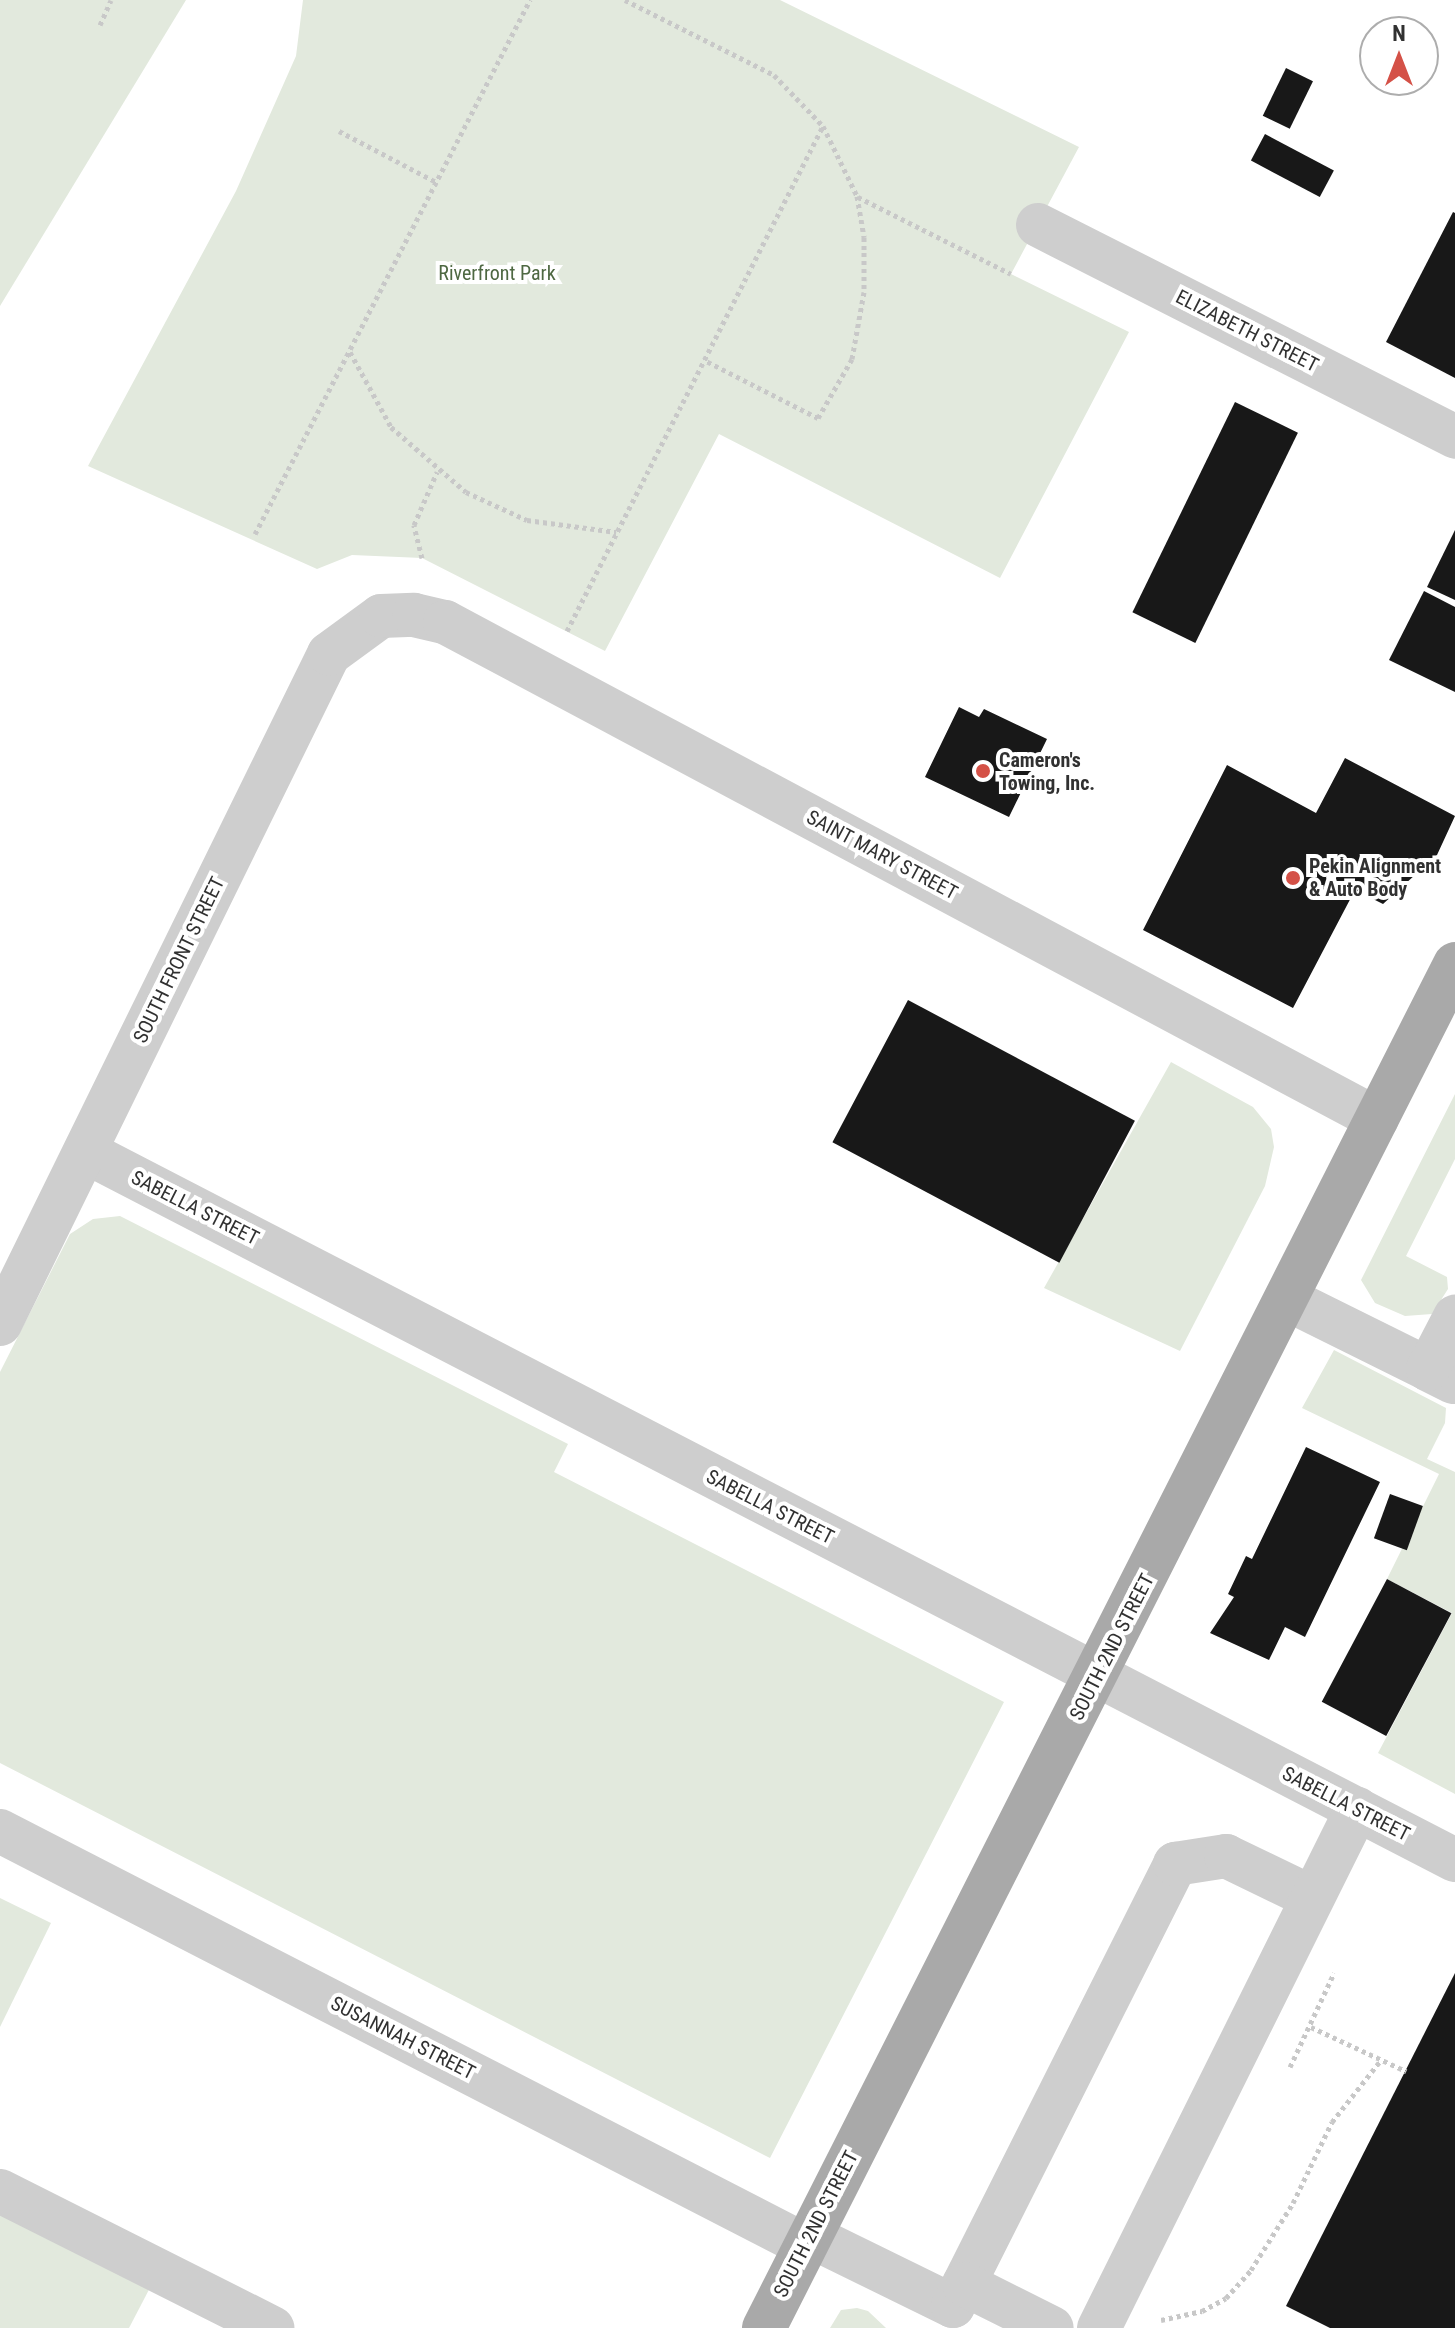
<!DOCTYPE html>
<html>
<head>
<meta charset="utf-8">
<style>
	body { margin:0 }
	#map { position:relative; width:1455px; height:2328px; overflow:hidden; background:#fff; font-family:"Roboto Condensed",sans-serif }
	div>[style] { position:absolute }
	.green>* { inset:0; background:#e2e9dd }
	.building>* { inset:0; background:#181818; transform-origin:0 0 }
	.path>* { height:5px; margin-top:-2.5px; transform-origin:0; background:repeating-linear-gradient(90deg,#c8c8c8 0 4px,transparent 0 8px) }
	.minor>* { height:44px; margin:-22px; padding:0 22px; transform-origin:22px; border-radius:22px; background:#cecece }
	.major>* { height:44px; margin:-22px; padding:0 22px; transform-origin:22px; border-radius:22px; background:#a9a9a9 }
	.dots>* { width:22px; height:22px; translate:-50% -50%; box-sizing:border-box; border:4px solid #fff; border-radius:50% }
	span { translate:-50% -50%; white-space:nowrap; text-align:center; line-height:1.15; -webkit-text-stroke:8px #fff; paint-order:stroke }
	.park-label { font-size:20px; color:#4e6842 }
	.street-label { font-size:20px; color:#313131 }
	.poi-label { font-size:20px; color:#313131; font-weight:700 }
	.left { translate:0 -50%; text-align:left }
	.north { position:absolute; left:1359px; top:16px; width:80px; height:80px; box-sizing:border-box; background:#fff; border:2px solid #adadad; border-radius:50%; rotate:0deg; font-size:22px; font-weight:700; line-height:32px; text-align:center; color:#313131 }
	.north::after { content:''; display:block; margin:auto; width:28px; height:36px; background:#d45147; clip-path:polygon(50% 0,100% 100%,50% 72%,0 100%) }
</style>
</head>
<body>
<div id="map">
	<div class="green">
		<div style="clip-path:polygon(0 0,186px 0,0 306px)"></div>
		<div style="clip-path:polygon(303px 0,780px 0,1079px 147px,1011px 274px,1129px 332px,1000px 578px,719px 434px,605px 651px,422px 558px,352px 555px,317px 569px,88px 466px,236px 191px,296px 56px)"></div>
		<div style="clip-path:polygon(1171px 1062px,1253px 1107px,1271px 1129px,1274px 1147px,1265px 1186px,1180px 1351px,1044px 1288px)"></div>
		<div style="clip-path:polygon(1455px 1094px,1455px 1159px,1406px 1256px,1447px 1277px,1448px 1289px,1432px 1314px,1405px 1316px,1375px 1303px,1361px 1280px)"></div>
		<div style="clip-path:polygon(120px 1216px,568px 1444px,554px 1472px,1004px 1702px,770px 2158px,0 1763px,0 1372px,70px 1234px,93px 1219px)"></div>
		<div style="clip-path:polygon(1334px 1350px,1446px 1408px,1445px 1423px,1427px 1459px,1455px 1472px,1455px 1794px,1378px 1753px,1452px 1613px,1387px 1579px,1439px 1474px,1302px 1408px)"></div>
		<div style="clip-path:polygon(0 1898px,51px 1923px,0 2027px)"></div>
		<div style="clip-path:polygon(0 2206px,153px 2282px,129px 2328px,0 2328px)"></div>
		<div style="clip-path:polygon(857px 2308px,868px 2311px,886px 2328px,830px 2328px,841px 2310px)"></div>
	</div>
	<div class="building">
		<div style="left:1286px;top:68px;width:30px;height:53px;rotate:26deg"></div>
		<div style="left:1265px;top:134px;width:78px;height:30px;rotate:28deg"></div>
		<div style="clip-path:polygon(1453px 212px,1455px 213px,1455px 378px,1386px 342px)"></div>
		<div style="left:1235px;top:402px;width:70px;height:234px;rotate:26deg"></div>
		<div style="clip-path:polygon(1455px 530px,1455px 600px,1427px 587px)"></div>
		<div style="clip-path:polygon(1424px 591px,1455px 607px,1455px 692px,1389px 660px)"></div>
		<div style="clip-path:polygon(959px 707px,979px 717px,984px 709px,1047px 739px,1009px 817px,925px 777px)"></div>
		<div style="clip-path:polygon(1345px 758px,1455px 816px,1437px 855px,1383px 904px,1355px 890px,1293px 1008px,1143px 930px,1227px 765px,1316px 813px)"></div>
		<div style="left:908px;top:1000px;width:257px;height:161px;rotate:28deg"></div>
		<div style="clip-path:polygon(1306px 1447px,1380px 1482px,1305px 1637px,1285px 1627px,1269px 1660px,1210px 1633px,1234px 1597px,1228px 1594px,1246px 1556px,1252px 1559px)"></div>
		<div style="left:1390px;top:1494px;width:35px;height:47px;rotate:20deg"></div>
		<div style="left:1387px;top:1579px;width:73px;height:139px;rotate:28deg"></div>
		<div style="clip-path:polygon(1455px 1973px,1455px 2328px,1330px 2328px,1286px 2306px)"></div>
	</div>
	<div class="path">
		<div style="left:625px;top:0;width:167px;rotate:26.7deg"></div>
		<div style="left:774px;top:75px;width:71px;rotate:46.1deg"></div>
		<div style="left:823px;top:126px;width:78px;rotate:64.1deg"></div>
		<div style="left:857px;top:196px;width:42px;rotate:80.3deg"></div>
		<div style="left:864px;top:237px;width:55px;rotate:90deg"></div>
		<div style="left:864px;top:292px;width:68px;rotate:100.2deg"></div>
		<div style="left:852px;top:359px;width:68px;rotate:120deg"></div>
		<div style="left:818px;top:418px;width:128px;rotate:-153deg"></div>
		<div style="left:100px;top:25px;width:27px;rotate:-66deg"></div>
		<div style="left:339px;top:131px;width:110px;rotate:27.7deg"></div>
		<div style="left:858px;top:197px;width:171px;rotate:26.7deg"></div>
		<div style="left:350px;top:352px;width:85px;rotate:61.3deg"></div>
		<div style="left:391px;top:427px;width:99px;rotate:40.9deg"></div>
		<div style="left:466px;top:492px;width:67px;rotate:24.7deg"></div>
		<div style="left:527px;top:520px;width:90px;rotate:7.7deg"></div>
		<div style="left:255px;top:534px;width:601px;rotate:-62.75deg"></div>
		<div style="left:422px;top:558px;width:34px;rotate:-104deg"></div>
		<div style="left:414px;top:525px;width:58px;rotate:-66.5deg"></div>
		<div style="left:567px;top:631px;width:566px;rotate:-63.12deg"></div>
		<div style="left:1311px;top:2027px;width:105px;rotate:24.9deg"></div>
		<div style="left:1290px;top:2067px;width:104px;rotate:-64.9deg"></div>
		<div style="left:1161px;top:2320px;width:42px;rotate:-12.4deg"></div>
		<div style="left:1202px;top:2311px;width:27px;rotate:-28deg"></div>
		<div style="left:1226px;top:2298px;width:38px;rotate:-48deg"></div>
		<div style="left:1251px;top:2270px;width:79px;rotate:-57.9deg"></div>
		<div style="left:1293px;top:2203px;width:90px;rotate:-64.3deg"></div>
		<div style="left:1332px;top:2122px;width:79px;rotate:-51.7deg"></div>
	</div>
	<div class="minor">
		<div style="left:1038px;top:225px;width:468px;rotate:26.9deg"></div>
		<div style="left:86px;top:1152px;width:1541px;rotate:27.35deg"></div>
		<div style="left:1287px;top:1299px;width:157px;rotate:26.4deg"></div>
		<div style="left:0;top:1324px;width:746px;rotate:-63.85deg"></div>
		<div style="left:329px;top:654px;width:64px;rotate:-36.2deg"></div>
		<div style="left:381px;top:616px;width:33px;rotate:-2deg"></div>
		<div style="left:414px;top:615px;width:32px;rotate:13deg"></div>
		<div style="left:445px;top:622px;width:1056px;rotate:28.07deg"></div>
		<div style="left:1453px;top:1382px;width:28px;rotate:-153deg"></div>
		<div style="left:1428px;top:1369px;width:59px;rotate:-62.6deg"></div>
		<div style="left:0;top:1831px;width:905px;rotate:27.22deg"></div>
		<div style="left:0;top:2191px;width:305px;rotate:26.7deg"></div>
		<div style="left:810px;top:2236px;width:159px;rotate:26.1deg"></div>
		<div style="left:953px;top:2306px;width:495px;rotate:-63.3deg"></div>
		<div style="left:1175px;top:1864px;width:52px;rotate:-8.9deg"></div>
		<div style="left:1226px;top:1856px;width:94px;rotate:25.8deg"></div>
		<div style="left:964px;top:2284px;width:98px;rotate:26.6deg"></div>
		<div style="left:1099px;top:2328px;width:580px;rotate:-63.57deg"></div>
	</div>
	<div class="major">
		<div style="left:764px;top:2328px;width:1529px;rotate:-63.13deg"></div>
	</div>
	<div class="dots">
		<div style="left:983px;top:771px;background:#d45147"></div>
		<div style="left:1293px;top:878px;background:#d45147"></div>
	</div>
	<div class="park-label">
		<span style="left:497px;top:273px">Riverfront Park</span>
	</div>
	<div class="street-label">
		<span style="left:1247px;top:331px;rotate:27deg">ELIZABETH STREET</span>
		<span style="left:882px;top:855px;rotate:28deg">SAINT MARY STREET</span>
		<span style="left:179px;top:960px;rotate:-64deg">SOUTH FRONT STREET</span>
		<span style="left:195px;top:1208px;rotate:27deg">SABELLA STREET</span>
		<span style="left:770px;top:1507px;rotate:27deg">SABELLA STREET</span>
		<span style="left:1112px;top:1647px;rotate:-63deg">SOUTH 2ND STREET</span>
		<span style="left:1346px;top:1804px;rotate:27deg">SABELLA STREET</span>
		<span style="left:403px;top:2038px;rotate:27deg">SUSANNAH STREET</span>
		<span style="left:816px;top:2224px;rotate:-63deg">SOUTH 2ND STREET</span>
	</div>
	<div class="poi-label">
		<span class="left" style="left:999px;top:772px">Cameron's<br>Towing, Inc.</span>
		<span class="left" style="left:1309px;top:878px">Pekin Alignment<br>&amp; Auto Body</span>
	</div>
	<div class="north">N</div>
</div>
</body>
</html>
